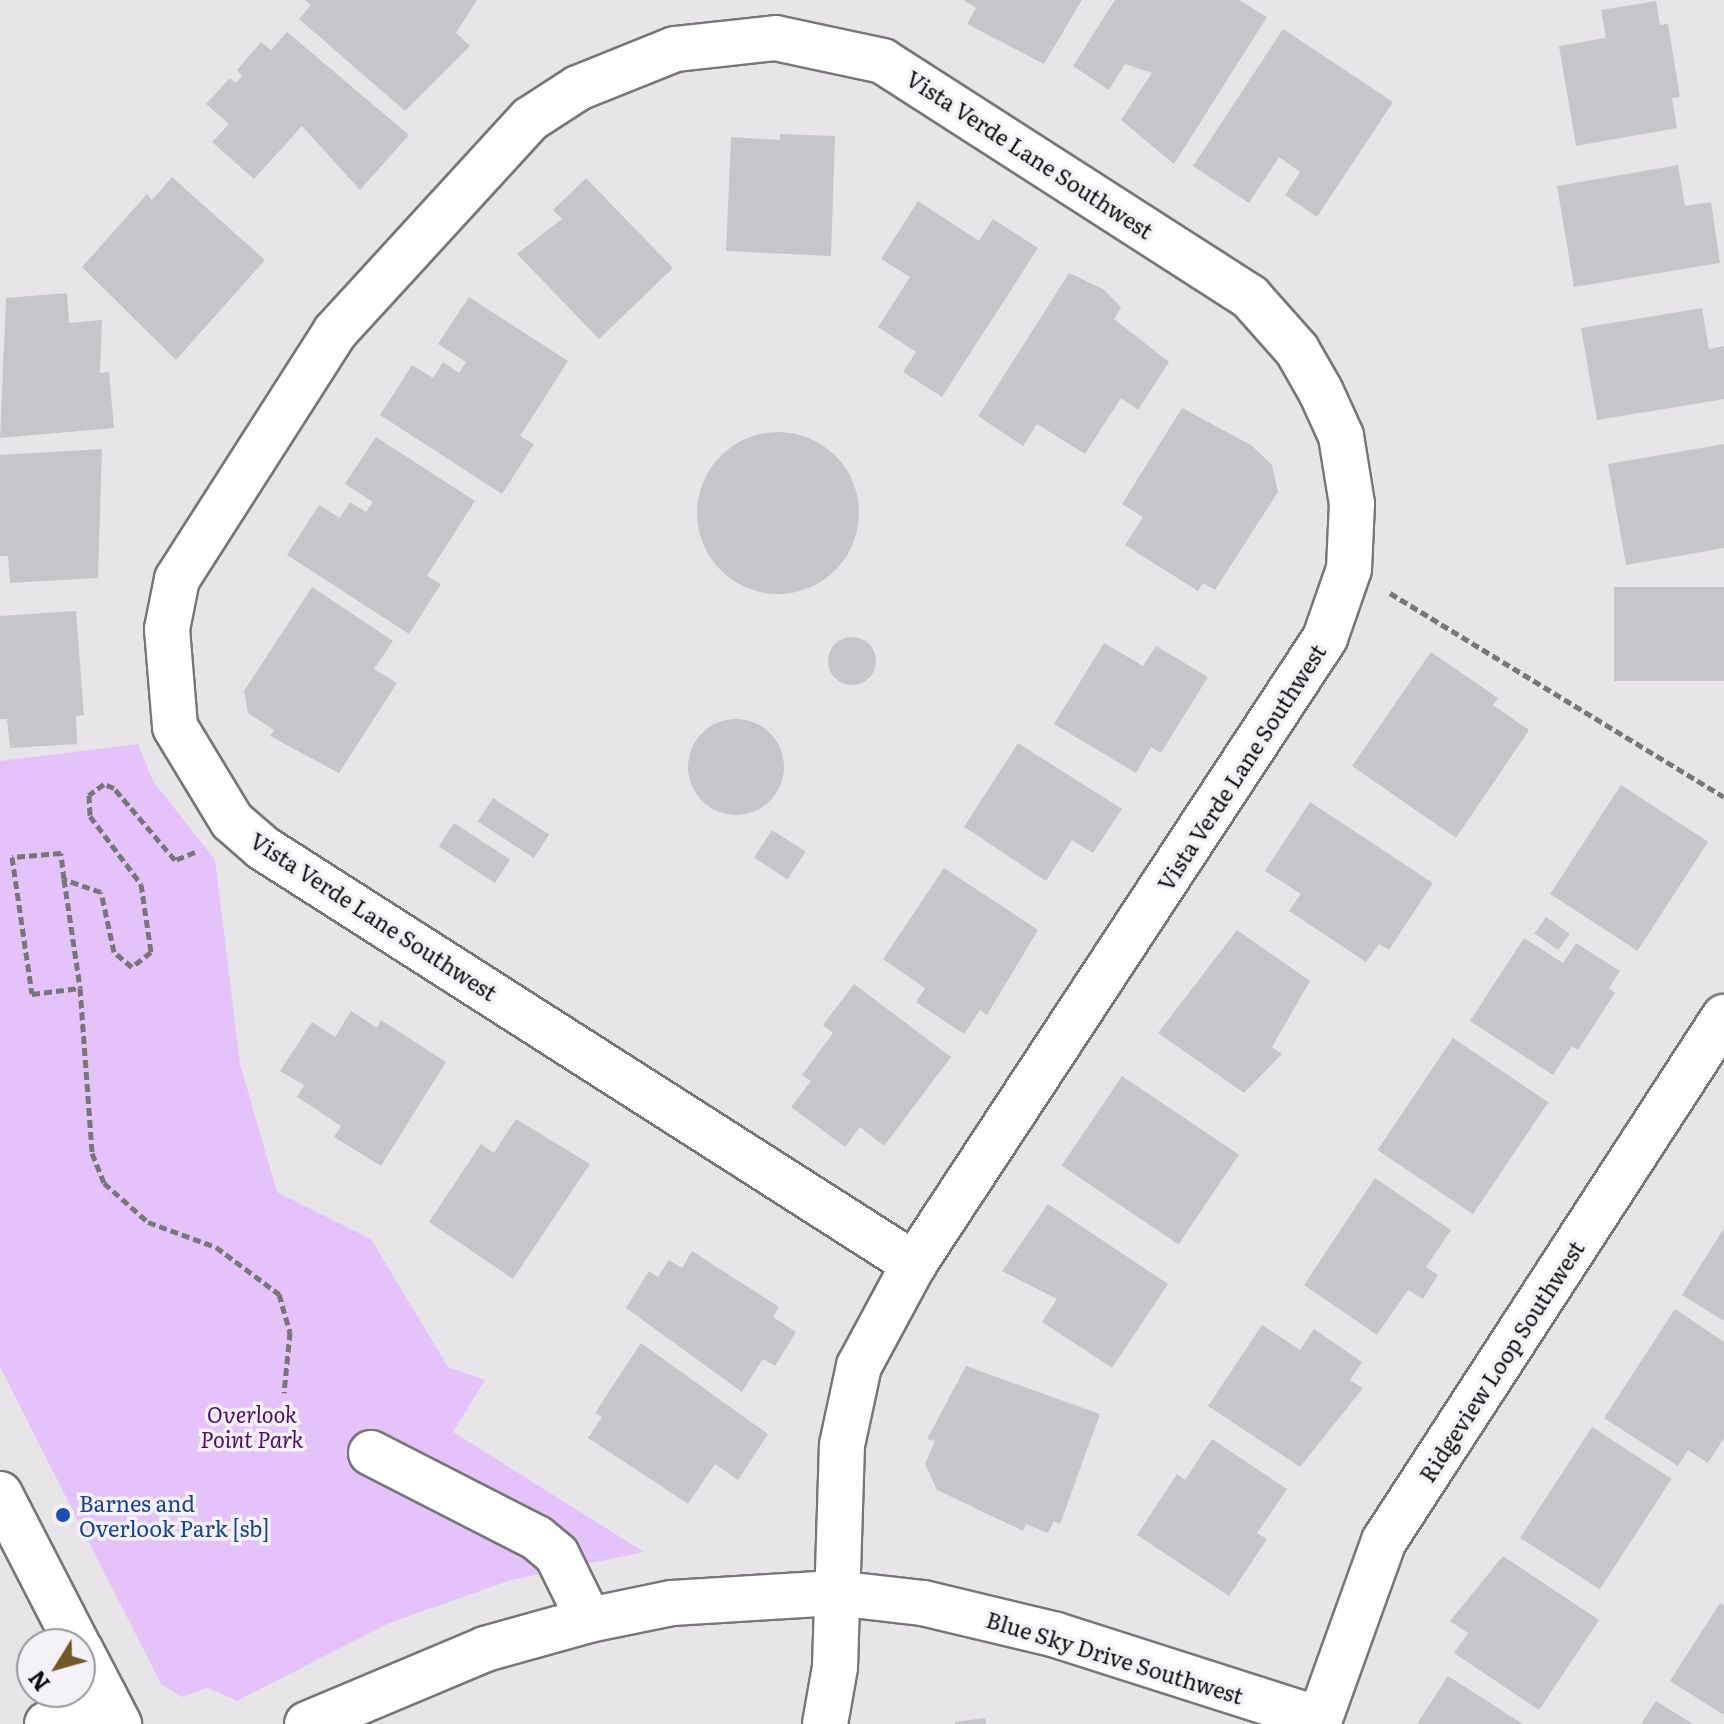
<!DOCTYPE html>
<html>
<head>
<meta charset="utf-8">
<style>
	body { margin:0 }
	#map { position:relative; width:1724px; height:1724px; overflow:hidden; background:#e7e5e8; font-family:Literata,serif }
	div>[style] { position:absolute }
	.green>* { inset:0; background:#e3c3f9 }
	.building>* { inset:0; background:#c6c6ca; transform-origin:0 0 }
	.round { border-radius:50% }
	.path>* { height:5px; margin-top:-2.5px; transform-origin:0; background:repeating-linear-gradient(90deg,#777678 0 8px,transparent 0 12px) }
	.roads { filter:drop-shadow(2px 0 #787679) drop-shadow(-2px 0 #787679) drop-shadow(0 2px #787679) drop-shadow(0 -2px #787679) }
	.minor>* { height:44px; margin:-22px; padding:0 22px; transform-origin:22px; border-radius:22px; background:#fff }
	.dots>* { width:22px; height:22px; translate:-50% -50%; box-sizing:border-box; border:4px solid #f4f2f6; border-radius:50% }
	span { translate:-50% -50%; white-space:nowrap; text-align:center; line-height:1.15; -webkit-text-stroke:7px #f4f2f6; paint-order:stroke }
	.street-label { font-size:22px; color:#0f0e0f }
	.park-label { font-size:22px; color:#500c70; font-style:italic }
	.transit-label { font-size:22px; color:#164399 }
	.left { translate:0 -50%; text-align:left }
	.north { position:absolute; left:16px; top:1628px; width:80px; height:80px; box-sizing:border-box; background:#f4f2f6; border:2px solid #98979a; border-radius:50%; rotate:233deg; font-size:22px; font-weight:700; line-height:32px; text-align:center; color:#0f0e0f }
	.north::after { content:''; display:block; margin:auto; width:28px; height:36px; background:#705828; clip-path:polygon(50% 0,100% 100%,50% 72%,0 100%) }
</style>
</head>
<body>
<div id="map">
	<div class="green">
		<div style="clip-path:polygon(138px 744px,153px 781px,215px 860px,240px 1064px,277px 1192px,371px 1239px,448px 1367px,485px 1380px,453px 1432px,644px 1552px,511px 1580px,387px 1624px,237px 1701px,208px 1688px,182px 1697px,161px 1684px,0 1367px,0 761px)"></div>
	</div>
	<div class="building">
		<div style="clip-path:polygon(305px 0,477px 0,456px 33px,470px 46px,405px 111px,299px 19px,311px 5px)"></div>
		<div style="clip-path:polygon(963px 0,1082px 0,1044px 64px,967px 24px,976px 8px)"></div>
		<div style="clip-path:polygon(1115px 0,1239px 0,1267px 17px,1174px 164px,1121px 120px,1152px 73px,1125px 64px,1109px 90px,1073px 66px)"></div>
		<div style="clip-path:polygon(1656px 1px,1660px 25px,1668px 24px,1680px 97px,1672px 98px,1677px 128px,1576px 146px,1559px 46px,1606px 38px,1601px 10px)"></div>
		<div style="clip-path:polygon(1283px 29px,1393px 102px,1317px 217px,1285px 195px,1300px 172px,1279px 157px,1249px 203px,1193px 166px)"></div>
		<div style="clip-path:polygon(287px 32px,409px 135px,360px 190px,302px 126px,254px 179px,212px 142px,229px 124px,206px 104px,230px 78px,236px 83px,242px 76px,237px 70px,261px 42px,271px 50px)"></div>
		<div style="clip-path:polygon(780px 134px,835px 136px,831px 256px,726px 251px,731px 137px,780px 140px)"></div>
		<div style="clip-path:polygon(1678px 165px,1685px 206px,1711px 202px,1720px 263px,1574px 287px,1557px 186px)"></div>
		<div style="clip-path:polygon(172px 177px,265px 260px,176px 360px,82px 267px,147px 194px,152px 200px)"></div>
		<div style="clip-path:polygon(586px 178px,673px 268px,599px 339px,517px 254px,562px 219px,553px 210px)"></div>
		<div style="clip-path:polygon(918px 201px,979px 241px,993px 219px,1038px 248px,942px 397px,903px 372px,916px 352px,878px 327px,910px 277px,881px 259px)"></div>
		<div style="clip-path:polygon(1069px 273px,1103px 289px,1121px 307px,1114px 319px,1169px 362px,1138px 410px,1121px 398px,1085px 454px,1037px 424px,1023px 446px,978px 416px)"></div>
		<div style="clip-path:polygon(67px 293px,69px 323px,102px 320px,100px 373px,109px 372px,114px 428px,0 438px,6px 298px)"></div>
		<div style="clip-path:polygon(469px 297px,568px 361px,520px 436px,534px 444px,502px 494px,380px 415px,412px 365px,433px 378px,443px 362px,459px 373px,466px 362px,438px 344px)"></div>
		<div style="clip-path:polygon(1702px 308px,1709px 349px,1724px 346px,1724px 399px,1597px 420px,1581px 328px)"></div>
		<div style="clip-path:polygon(1182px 408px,1251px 445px,1272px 465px,1278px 492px,1215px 590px,1203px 583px,1198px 591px,1125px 545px,1143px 517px,1122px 504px)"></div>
		<div class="round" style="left:697px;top:432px;width:162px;height:162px"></div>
		<div style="clip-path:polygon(376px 437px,475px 501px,427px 576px,441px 584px,409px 634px,287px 555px,319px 505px,340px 518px,350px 502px,366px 512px,373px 502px,345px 484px)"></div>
		<div style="clip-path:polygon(1724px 444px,1724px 548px,1626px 565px,1608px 464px)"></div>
		<div style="clip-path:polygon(102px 449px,98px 578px,10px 583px,8px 556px,0 556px,0 455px)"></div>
		<div style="clip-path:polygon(312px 587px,393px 641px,374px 669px,397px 683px,339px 773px,270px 736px,274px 730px,248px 713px,244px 691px)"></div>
		<div style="left:1724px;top:587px;width:94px;height:110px;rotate:90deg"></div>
		<div style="clip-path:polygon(76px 611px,84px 715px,76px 716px,77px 744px,10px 748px,7px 719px,0 719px,0 616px)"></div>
		<div class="round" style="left:828px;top:637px;width:48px;height:48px"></div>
		<div style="clip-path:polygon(1104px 643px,1143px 666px,1156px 646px,1208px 677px,1161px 753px,1151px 747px,1136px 773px,1054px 724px)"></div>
		<div style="clip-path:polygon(1431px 652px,1498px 698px,1493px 705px,1529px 730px,1456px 838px,1352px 766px)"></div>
		<div class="round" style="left:688px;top:719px;width:96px;height:96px"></div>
		<div style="clip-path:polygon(1018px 743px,1122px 809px,1093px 853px,1072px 840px,1046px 881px,964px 827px)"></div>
		<div style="left:1621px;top:785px;width:104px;height:130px;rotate:33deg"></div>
		<div style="left:493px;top:798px;width:67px;height:28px;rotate:33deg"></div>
		<div style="clip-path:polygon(1310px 802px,1433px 883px,1389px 950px,1379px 944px,1366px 962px,1289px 911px,1301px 894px,1265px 871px)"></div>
		<div style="left:454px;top:823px;width:67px;height:28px;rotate:33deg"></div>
		<div style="left:772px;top:830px;width:40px;height:33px;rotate:33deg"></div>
		<div style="clip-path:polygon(944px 868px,1038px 930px,987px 1015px,980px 1010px,964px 1034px,916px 1002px,925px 988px,883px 959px)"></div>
		<div style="left:1546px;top:917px;width:29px;height:20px;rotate:35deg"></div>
		<div style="clip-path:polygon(1237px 930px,1310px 981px,1272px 1047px,1282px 1054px,1244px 1093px,1158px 1033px)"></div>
		<div style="clip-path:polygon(1524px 938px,1563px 963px,1576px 943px,1620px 971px,1609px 988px,1615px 993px,1578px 1050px,1572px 1046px,1553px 1075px,1470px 1021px)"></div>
		<div style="clip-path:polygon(854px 984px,951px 1057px,884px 1146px,860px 1127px,845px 1147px,791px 1107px,811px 1081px,802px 1075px,833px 1033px,823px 1025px)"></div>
		<div style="clip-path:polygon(351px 1011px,377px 1028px,381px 1020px,446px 1062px,381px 1166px,334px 1137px,341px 1126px,297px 1097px,304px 1085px,280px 1071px,312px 1022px,335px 1037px)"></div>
		<div style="left:1453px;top:1038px;width:115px;height:135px;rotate:34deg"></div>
		<div style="left:1122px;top:1076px;width:141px;height:108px;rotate:34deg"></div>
		<div style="clip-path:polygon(516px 1119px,590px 1164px,513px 1279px,429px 1222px,481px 1144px,494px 1153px)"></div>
		<div style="clip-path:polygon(1375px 1178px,1451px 1230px,1426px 1267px,1438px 1275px,1423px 1299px,1408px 1290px,1377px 1335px,1304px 1285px)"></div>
		<div style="clip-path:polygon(1048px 1204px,1168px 1284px,1112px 1368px,1042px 1322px,1057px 1299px,1002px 1271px)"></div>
		<div style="clip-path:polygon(1724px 1228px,1724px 1321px,1682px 1295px)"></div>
		<div style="clip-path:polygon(692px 1251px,779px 1307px,773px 1317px,796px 1332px,775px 1366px,763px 1359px,742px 1392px,626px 1308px,649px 1271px,658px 1277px,669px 1260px,682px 1268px)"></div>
		<div style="clip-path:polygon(1675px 1309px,1724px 1342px,1724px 1438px,1708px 1463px,1688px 1450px,1678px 1466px,1604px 1418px)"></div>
		<div style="clip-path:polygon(1262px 1325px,1300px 1350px,1314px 1329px,1362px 1362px,1350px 1380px,1363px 1388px,1300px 1467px,1208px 1406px)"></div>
		<div style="clip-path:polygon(641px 1343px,768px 1434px,738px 1480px,715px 1464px,688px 1504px,588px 1438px,602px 1417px,595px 1413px)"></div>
		<div style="clip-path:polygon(966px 1366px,1100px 1414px,1060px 1524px,1054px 1521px,1048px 1533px,1026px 1524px,1023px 1531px,937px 1490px,925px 1464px,935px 1441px,927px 1439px)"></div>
		<div style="left:1592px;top:1427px;width:95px;height:132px;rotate:33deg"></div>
		<div style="clip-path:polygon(1212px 1439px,1287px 1489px,1257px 1533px,1267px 1539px,1229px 1596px,1137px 1535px,1177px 1474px,1185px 1480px)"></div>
		<div style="clip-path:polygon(1503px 1556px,1599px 1620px,1539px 1710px,1454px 1653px,1468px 1633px,1450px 1621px)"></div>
		<div style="clip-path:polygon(1720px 1603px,1724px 1605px,1724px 1715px,1670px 1681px)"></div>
		<div style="clip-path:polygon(1448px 1676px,1523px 1724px,1417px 1724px)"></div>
		<div style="clip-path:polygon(1656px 1701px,1693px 1724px,1641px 1724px)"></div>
		<div style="clip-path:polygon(985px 1718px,986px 1724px,955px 1724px,955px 1722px)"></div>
	</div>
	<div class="path">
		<div style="left:1390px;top:593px;width:391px;rotate:31.4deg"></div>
		<div style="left:195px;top:852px;width:22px;rotate:158deg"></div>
		<div style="left:175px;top:860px;width:94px;rotate:-130.3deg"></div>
		<div style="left:114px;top:788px;width:11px;rotate:-158deg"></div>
		<div style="left:104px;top:784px;width:19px;rotate:144deg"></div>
		<div style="left:89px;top:795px;width:21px;rotate:87deg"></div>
		<div style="left:90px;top:816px;width:85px;rotate:53.1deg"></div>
		<div style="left:141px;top:884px;width:69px;rotate:81.6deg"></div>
		<div style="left:151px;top:952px;width:24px;rotate:142deg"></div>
		<div style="left:132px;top:967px;width:23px;rotate:-140deg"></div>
		<div style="left:114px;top:952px;width:61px;rotate:-102.2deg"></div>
		<div style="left:101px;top:892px;width:39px;rotate:-161deg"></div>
		<div style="left:64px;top:879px;width:26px;rotate:-97deg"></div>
		<div style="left:61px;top:853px;width:49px;rotate:175.3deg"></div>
		<div style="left:12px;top:857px;width:138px;rotate:81.7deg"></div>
		<div style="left:32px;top:994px;width:48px;rotate:-7.1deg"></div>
		<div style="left:80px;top:988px;width:165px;rotate:85.8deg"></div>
		<div style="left:92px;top:1153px;width:32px;rotate:68deg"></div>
		<div style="left:104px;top:1183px;width:59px;rotate:41.6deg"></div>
		<div style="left:148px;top:1222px;width:72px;rotate:20.2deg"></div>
		<div style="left:216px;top:1247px;width:79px;rotate:36.7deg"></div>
		<div style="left:279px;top:1294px;width:40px;rotate:74deg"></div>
		<div style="left:290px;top:1332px;width:61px;rotate:95.6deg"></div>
		<div style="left:64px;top:879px;width:110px;rotate:81.6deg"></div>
	</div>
	<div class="roads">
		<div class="minor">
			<div style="left:371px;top:1453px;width:186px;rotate:27.1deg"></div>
			<div style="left:537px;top:1538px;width:26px;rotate:40deg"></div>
			<div style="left:557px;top:1555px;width:72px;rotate:63.8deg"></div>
			<div style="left:0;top:1494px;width:169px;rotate:62.8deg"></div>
			<div style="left:80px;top:1649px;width:85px;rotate:62.5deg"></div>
			<div style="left:47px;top:1724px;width:64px;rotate:-26.2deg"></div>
			<div style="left:307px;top:1724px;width:193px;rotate:-22.8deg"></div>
			<div style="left:485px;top:1649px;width:108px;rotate:-15.6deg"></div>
			<div style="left:589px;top:1620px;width:85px;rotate:-11.6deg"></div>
			<div style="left:672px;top:1603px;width:163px;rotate:-3.5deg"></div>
			<div style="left:835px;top:1593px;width:89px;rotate:6.5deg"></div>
			<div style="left:923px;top:1603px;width:137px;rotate:13.5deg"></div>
			<div style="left:1056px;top:1635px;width:276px;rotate:17.7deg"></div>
			<div style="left:825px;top:1724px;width:58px;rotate:-80deg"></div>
			<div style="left:835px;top:1667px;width:222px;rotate:-88.2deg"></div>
			<div style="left:842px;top:1445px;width:81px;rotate:-77.9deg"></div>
			<div style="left:859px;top:1366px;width:116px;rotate:-61.7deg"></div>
			<div style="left:914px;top:1264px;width:749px;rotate:-56.71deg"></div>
			<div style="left:1325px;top:638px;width:73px;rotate:-70.8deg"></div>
			<div style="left:1349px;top:569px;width:65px;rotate:-87.4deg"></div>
			<div style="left:1352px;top:504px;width:69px;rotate:-99.2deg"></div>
			<div style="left:1341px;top:436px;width:48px;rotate:-114.4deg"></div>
			<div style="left:1321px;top:392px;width:48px;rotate:-119.7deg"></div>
			<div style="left:1297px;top:350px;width:71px;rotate:-131.6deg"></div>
			<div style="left:1250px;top:297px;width:436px;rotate:-147.3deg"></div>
			<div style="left:883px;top:61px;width:109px;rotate:-167.9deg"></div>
			<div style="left:776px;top:38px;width:102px;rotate:173.8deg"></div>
			<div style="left:675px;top:49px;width:105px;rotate:158.1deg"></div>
			<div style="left:578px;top:88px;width:57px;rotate:147.1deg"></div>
			<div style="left:530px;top:119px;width:289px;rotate:132.5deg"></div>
			<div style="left:335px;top:332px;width:293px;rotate:122.6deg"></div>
			<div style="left:177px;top:579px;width:51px;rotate:101.3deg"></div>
			<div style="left:167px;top:629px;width:98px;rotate:85.3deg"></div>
			<div style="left:175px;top:727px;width:110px;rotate:58.8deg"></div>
			<div style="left:232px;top:821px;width:41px;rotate:41.1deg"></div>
			<div style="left:263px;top:848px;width:773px;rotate:32.58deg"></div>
			<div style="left:1318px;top:1724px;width:195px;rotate:-70.2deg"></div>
			<div style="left:1384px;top:1541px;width:625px;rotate:-57.02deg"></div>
		</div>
	</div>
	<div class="dots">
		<div style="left:63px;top:1515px;background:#1a4fb4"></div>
	</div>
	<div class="street-label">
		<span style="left:1030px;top:154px;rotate:33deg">Vista Verde Lane Southwest</span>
		<span style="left:1241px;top:767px;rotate:-57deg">Vista Verde Lane Southwest</span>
		<span style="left:374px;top:916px;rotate:33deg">Vista Verde Lane Southwest</span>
		<span style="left:1501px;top:1361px;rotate:-57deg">Ridgeview Loop Southwest</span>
		<span style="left:1115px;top:1657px;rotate:17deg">Blue Sky Drive Southwest</span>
	</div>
	<div class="park-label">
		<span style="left:252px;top:1426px">Overlook<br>Point Park</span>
	</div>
	<div class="transit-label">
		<span class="left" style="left:79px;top:1515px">Barnes and<br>Overlook Park [sb]</span>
	</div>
	<div class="north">N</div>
</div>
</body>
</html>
